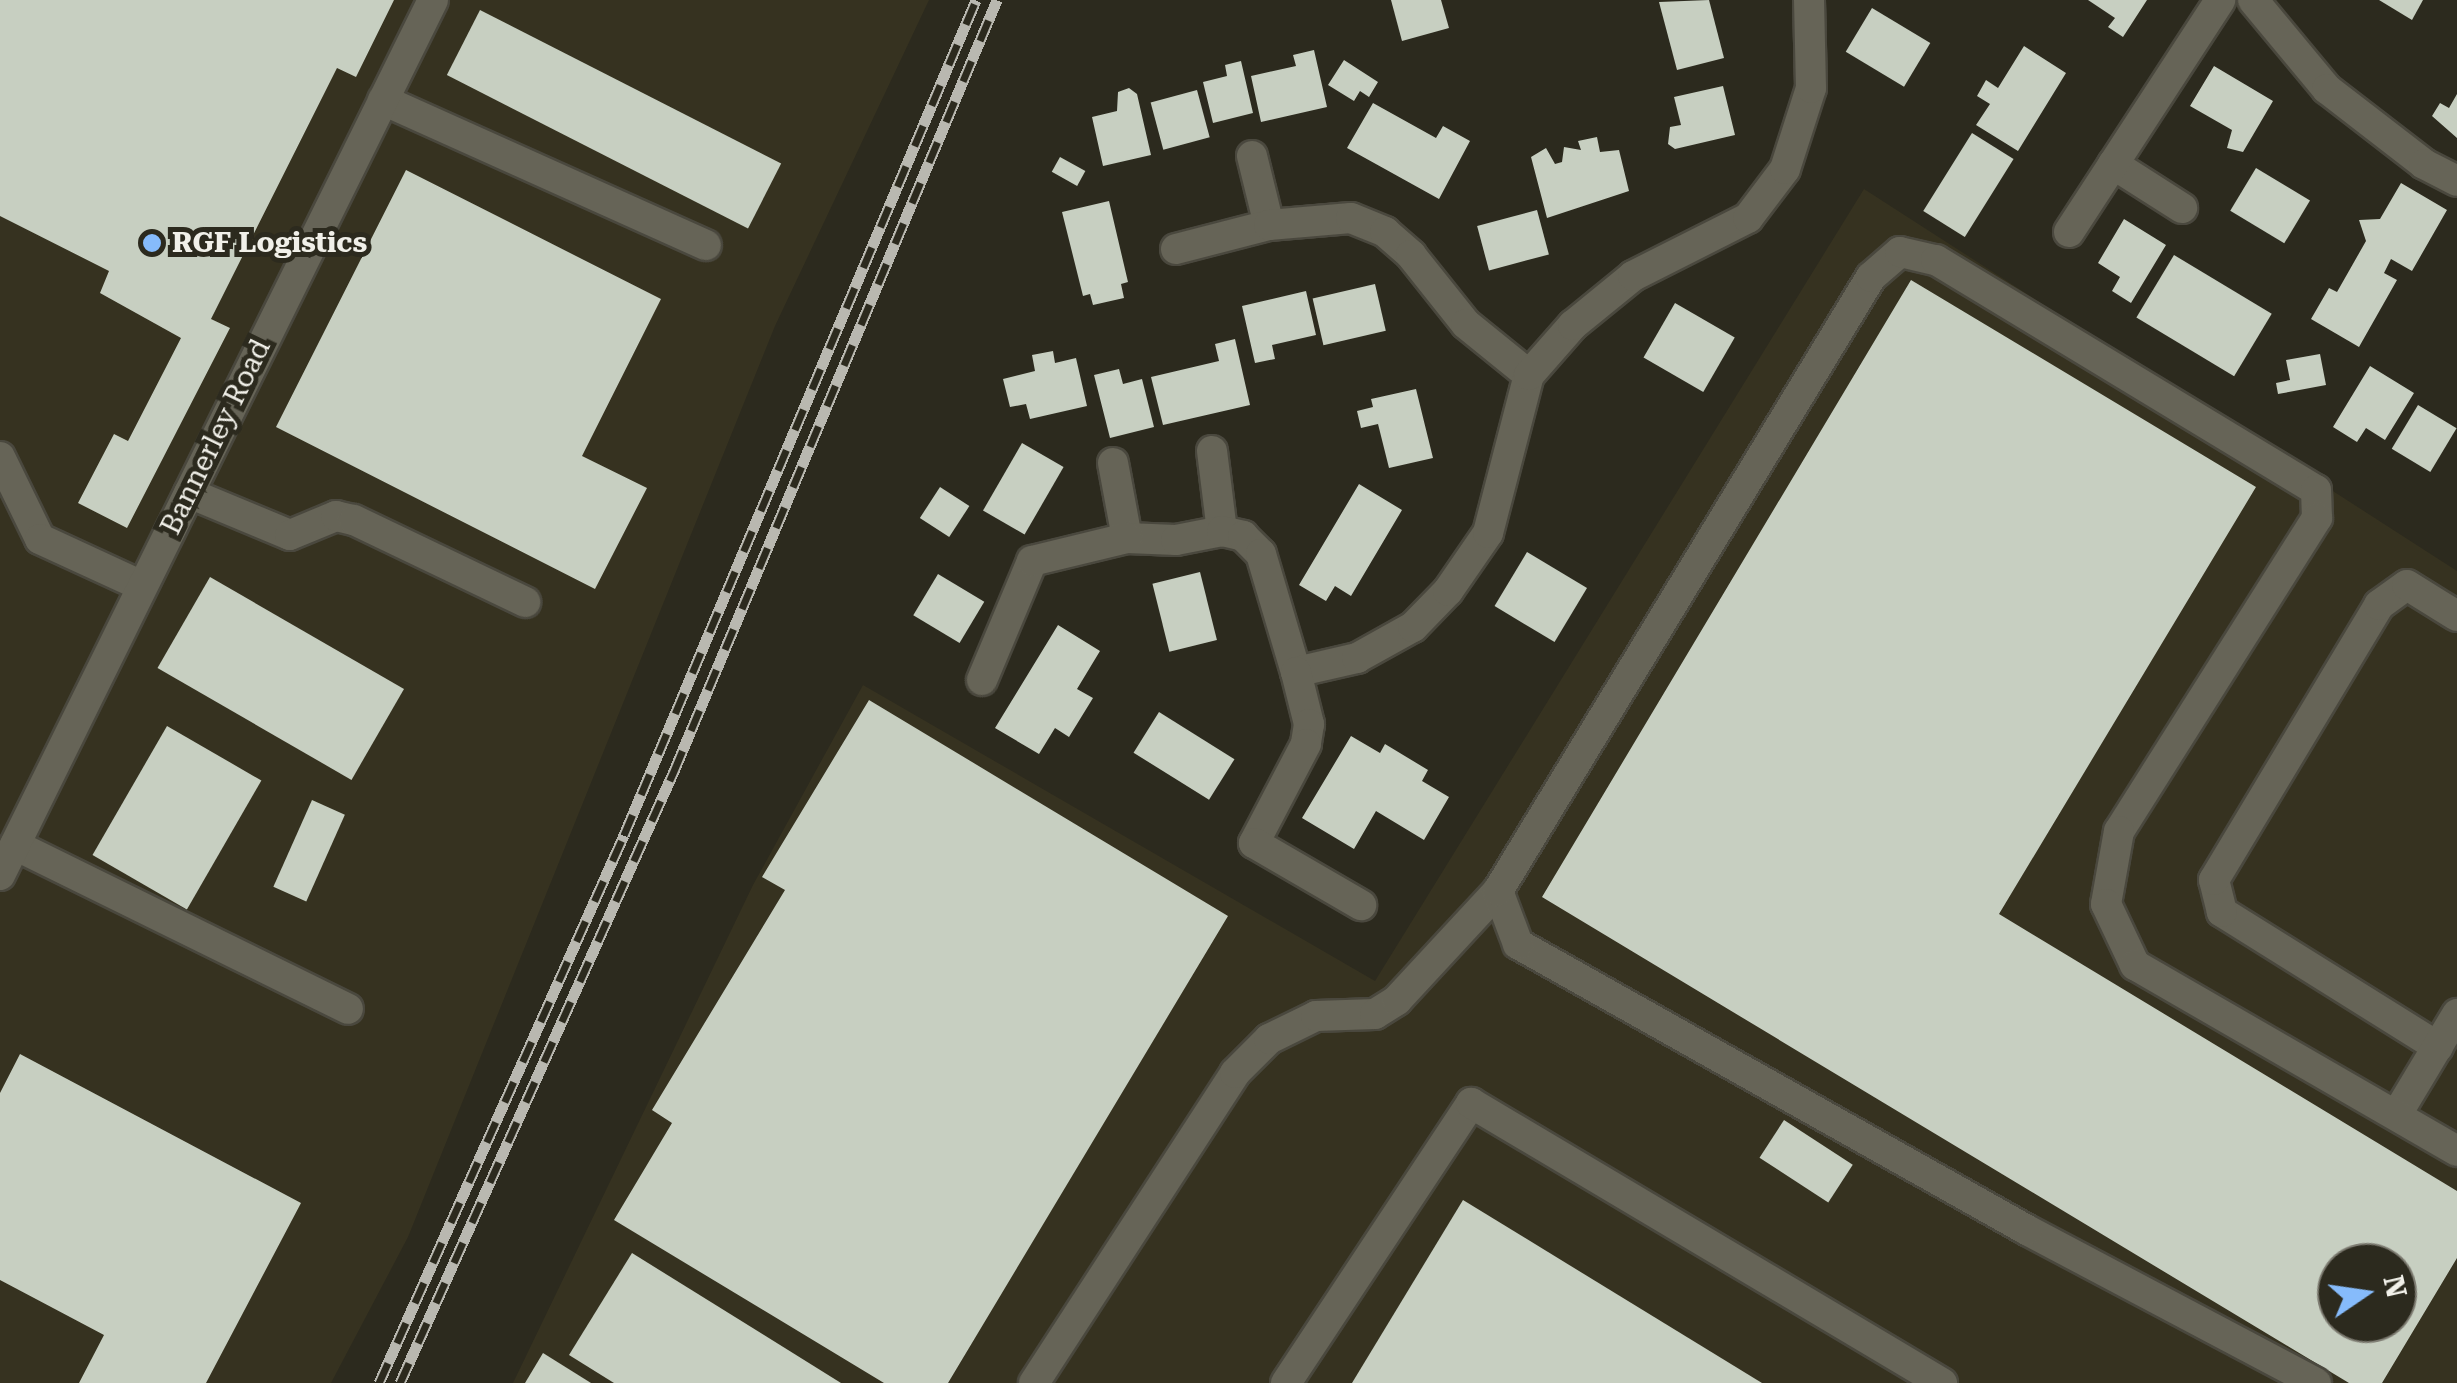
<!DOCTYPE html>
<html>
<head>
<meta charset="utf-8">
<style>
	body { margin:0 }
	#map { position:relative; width:2457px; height:1383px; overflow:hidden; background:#2c2a1e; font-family:"Roboto Serif",serif }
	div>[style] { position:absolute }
	.built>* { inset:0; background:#363220 }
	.building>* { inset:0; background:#c7cfc1; transform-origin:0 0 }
	.roads { filter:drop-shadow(2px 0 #4a483e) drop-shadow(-2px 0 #4a483e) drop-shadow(0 2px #4a483e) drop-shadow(0 -2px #4a483e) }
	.minor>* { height:30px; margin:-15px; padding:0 15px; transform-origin:15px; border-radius:15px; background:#666457 }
	.rail>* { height:11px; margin-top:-5.5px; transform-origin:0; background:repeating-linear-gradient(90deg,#2c2a1e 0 22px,#b9b8b0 0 44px); box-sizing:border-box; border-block:2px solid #b9b8b0 }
	.dots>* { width:28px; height:28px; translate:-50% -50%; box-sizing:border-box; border:5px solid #2c2a1e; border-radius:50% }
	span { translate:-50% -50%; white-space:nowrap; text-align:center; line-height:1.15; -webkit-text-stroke:10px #2c2a1e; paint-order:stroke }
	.poi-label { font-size:28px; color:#f1f0e9; font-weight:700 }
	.left { translate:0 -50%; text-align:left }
	.street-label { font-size:28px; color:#f1f0e9 }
	.north { position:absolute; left:2317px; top:1243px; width:100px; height:100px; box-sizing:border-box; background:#2c2a1e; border:2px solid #7b796f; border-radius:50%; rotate:77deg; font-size:28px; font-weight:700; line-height:40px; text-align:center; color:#f1f0e9 }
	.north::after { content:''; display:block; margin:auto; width:35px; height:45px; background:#86bbfb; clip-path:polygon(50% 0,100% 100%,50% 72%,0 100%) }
</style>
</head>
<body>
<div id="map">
	<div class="built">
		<div style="clip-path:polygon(0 0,929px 0,775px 326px,408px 1237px,331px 1383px,0 1383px)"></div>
		<div style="clip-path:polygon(evenodd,1864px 189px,2457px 571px,2457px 1383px,513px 1383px,753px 885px,863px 685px,1375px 981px,1864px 189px,2337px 1263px,2397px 1263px,2397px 1323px,2337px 1323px,2337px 1263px)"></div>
	</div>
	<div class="building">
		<div style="clip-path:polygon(0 0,394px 0,356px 77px,337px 68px,211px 319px,230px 328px,127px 528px,78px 503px,114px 434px,128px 441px,181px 338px,100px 293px,109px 271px,0 216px)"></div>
		<div style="clip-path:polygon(1391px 0,1441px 0,1449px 28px,1402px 41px)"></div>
		<div style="clip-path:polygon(1709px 0,1724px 58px,1677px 70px,1659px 2px)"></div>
		<div style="clip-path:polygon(2088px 0,2147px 0,2123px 37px,2108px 27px,2115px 18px)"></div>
		<div style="clip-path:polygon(2379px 0,2423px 0,2412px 20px)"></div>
		<div style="left:1872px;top:8px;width:68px;height:51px;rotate:31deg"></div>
		<div style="left:480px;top:10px;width:338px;height:73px;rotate:27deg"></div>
		<div style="clip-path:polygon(2024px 46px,2066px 73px,2018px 151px,1976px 125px,1990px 104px,1977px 96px,1986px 80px,1998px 88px)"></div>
		<div style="clip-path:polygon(1314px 50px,1327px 107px,1261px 122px,1251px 76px,1296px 66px,1293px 55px)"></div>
		<div style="clip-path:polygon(1344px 60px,1378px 82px,1369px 97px,1360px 91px,1354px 101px,1328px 85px)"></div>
		<div style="clip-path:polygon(1241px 61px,1253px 113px,1213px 123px,1203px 82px,1227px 76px,1225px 65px)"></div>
		<div style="clip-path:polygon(2214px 66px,2273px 101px,2243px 152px,2227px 148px,2232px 130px,2190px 106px)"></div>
		<div style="clip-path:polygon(1723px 86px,1735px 135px,1675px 149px,1668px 144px,1670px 127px,1681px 125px,1674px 97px)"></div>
		<div style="clip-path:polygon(1129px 88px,1137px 94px,1151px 155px,1103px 166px,1092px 117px,1117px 111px,1118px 92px)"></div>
		<div style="left:1197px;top:90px;width:49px;height:48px;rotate:75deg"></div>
		<div style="clip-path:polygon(2457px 94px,2457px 138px,2432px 116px,2440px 103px,2449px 108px)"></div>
		<div style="clip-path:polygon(1373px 103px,1436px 138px,1443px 126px,1470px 141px,1439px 199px,1347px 148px)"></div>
		<div style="left:1972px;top:133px;width:49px;height:92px;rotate:32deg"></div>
		<div style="clip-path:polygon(1597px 137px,1600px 152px,1619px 150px,1629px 191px,1547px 218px,1531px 157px,1546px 148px,1555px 164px,1562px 162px,1564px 147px,1581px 150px,1578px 141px)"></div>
		<div style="left:1060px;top:157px;width:29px;height:17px;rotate:29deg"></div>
		<div style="left:2256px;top:168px;width:63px;height:50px;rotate:31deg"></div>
		<div style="clip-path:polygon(406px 170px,661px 299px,582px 456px,647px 488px,595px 589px,276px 427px)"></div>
		<div style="clip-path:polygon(2401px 183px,2447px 210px,2412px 271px,2391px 259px,2384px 273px,2397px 280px,2359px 347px,2311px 319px,2329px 288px,2337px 292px,2366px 241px,2359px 220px,2380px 219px)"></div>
		<div style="clip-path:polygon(1109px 201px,1128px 282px,1121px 284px,1124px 298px,1093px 305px,1090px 294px,1083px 296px,1062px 212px)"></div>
		<div style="left:1537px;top:210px;width:46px;height:62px;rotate:75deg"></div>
		<div style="clip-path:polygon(2124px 219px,2166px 245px,2131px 303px,2112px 291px,2120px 277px,2098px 263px)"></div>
		<div style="left:2174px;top:255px;width:114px;height:73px;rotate:31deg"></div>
		<div style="clip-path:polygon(evenodd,1911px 280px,2256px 487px,1999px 914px,2457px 1191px,2457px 1258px,2382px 1383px,2349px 1383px,1542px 897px,1911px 280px,2337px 1263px,2397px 1263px,2397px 1323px,2337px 1323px,2337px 1263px)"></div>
		<div style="left:1375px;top:284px;width:48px;height:64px;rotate:77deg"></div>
		<div style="clip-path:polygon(1306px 291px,1316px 335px,1272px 345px,1275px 359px,1255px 363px,1242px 306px)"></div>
		<div style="left:1675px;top:303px;width:69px;height:63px;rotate:30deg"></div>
		<div style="clip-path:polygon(1235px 339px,1250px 405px,1163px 425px,1151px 377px,1219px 361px,1215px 344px)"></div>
		<div style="clip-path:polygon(1053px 351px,1055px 363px,1076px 358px,1087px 406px,1030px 419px,1026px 404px,1010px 407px,1003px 379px,1035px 371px,1032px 355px)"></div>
		<div style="clip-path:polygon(2320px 354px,2326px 385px,2278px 394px,2276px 383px,2290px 380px,2286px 360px)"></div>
		<div style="clip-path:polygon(2370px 366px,2414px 393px,2385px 440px,2366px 428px,2357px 442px,2333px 427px)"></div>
		<div style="clip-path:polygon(1119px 369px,1123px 384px,1142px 379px,1154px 427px,1110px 438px,1094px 375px)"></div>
		<div style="clip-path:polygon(1416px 389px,1433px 458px,1389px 468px,1378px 424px,1361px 428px,1357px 411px,1373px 407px,1371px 399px)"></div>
		<div style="left:2418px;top:405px;width:45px;height:51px;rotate:31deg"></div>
		<div style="left:1022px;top:443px;width:48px;height:78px;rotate:30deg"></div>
		<div style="clip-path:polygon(1359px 484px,1402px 510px,1351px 596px,1335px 586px,1326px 601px,1299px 585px)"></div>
		<div style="left:940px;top:487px;width:35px;height:37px;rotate:33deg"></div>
		<div style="left:1527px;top:552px;width:70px;height:63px;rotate:31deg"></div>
		<div style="left:1200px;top:572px;width:70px;height:49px;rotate:76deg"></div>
		<div style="left:938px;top:574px;width:54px;height:48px;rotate:31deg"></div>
		<div style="left:210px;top:577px;width:224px;height:105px;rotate:30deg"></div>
		<div style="clip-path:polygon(1058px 625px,1100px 651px,1077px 689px,1093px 698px,1069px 737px,1055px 728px,1039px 754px,995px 728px)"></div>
		<div style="clip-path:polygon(869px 700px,1228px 916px,948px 1383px,884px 1383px,614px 1220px,672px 1123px,652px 1110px,785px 890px,762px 877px)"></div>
		<div style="left:1159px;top:712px;width:89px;height:48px;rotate:32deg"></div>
		<div style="left:167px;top:726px;width:109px;height:149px;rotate:30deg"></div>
		<div style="clip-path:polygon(1351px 736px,1380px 753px,1385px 744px,1428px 770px,1422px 781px,1449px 797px,1424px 840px,1376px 811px,1354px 849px,1302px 818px)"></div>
		<div style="left:312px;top:800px;width:36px;height:95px;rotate:24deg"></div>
		<div style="clip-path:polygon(20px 1054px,301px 1203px,206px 1383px,79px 1383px,104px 1335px,0 1280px,0 1093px)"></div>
		<div style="left:1784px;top:1120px;width:82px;height:45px;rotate:33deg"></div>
		<div style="clip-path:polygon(1463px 1200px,1762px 1383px,1352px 1383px)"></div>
		<div style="clip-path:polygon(632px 1253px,841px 1383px,614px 1383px,569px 1355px)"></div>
		<div style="clip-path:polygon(543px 1353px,591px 1383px,525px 1383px)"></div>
	</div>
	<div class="roads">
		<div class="minor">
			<div style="left:2253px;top:0;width:116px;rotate:50.3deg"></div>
			<div style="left:2327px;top:89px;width:123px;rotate:37.7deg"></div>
			<div style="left:2424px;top:164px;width:37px;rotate:27deg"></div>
			<div style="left:383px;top:100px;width:354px;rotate:24.2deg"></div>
			<div style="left:1252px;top:156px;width:71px;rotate:76.2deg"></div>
			<div style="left:2113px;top:164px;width:82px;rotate:32.5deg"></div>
			<div style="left:2069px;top:232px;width:277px;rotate:-56.9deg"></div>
			<div style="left:1176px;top:249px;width:96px;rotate:-14.5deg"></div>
			<div style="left:1269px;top:225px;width:82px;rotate:-4.9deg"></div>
			<div style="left:1351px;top:218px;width:37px;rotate:22deg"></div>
			<div style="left:1385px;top:232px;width:35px;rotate:41deg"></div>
			<div style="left:1411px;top:255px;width:88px;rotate:51.4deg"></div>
			<div style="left:1466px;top:324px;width:81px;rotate:39deg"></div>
			<div style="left:1212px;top:451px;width:81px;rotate:82.9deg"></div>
			<div style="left:0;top:457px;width:91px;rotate:64deg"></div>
			<div style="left:40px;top:539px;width:112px;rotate:24.7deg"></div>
			<div style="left:1113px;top:463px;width:76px;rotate:79.4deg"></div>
			<div style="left:1127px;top:538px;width:49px;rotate:2.3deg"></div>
			<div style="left:1176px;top:540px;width:47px;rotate:-11.1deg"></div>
			<div style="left:1222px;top:531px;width:22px;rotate:13deg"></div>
			<div style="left:1243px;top:536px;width:25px;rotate:45deg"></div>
			<div style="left:1261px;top:554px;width:123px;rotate:73.5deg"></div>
			<div style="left:1296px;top:672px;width:63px;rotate:-12.9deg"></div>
			<div style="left:1357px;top:658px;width:64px;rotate:-29deg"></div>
			<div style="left:1413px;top:627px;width:50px;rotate:-45.8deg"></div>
			<div style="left:1448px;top:591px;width:70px;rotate:-55.4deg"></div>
			<div style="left:1488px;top:533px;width:163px;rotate:-75.5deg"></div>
			<div style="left:1529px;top:375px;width:67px;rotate:-48.7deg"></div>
			<div style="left:1573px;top:325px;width:77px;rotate:-39.2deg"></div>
			<div style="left:1633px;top:276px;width:129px;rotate:-26.8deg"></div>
			<div style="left:1748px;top:218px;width:61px;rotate:-52.9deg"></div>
			<div style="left:1785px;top:169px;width:85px;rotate:-72.2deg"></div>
			<div style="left:1811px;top:88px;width:88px;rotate:-91.3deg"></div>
			<div style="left:189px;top:493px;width:109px;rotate:22.6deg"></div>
			<div style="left:290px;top:535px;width:50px;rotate:-22.4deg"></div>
			<div style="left:336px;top:516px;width:18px;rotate:13deg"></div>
			<div style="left:354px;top:520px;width:190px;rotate:25.6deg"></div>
			<div style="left:1296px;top:672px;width:54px;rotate:76deg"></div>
			<div style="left:1309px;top:724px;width:20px;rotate:99deg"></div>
			<div style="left:1306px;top:744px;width:112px;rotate:117.7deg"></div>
			<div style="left:1254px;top:843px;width:124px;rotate:30.1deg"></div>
			<div style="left:982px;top:680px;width:129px;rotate:-67.2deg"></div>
			<div style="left:1032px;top:561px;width:98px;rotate:-13.6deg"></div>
			<div style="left:15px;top:845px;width:371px;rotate:26.2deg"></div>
			<div style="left:0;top:875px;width:976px;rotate:-63.67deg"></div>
			<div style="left:2438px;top:1047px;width:255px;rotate:-148deg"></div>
			<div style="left:2222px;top:912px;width:33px;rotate:-104deg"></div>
			<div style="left:2214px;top:880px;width:321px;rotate:-59deg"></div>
			<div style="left:2379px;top:605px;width:34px;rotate:-36deg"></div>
			<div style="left:2407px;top:585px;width:59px;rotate:31.8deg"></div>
			<div style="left:2397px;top:1114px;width:117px;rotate:-59deg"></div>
			<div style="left:1034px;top:1383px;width:369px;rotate:-57deg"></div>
			<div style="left:1235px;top:1073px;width:48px;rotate:-45deg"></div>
			<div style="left:1269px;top:1039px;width:52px;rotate:-26.1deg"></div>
			<div style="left:1316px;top:1016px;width:59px;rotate:-1.9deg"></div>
			<div style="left:1375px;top:1014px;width:26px;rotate:-32deg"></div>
			<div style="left:1397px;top:1000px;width:149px;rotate:-47.2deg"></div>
			<div style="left:1286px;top:1383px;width:336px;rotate:-56.5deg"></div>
			<div style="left:1471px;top:1103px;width:548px;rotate:30.73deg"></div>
			<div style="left:2316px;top:1383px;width:327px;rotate:-152.1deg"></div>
			<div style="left:2027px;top:1230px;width:584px;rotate:-150.67deg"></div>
			<div style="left:1518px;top:944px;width:57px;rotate:-110.7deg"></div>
			<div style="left:1498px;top:891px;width:718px;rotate:-58.72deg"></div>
			<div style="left:1871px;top:277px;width:38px;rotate:-41deg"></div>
			<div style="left:1900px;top:252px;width:37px;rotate:13deg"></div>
			<div style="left:1936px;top:260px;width:444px;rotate:31.2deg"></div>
			<div style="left:2316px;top:490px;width:28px;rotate:88deg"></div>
			<div style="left:2317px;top:518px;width:370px;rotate:122.3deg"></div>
			<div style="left:2119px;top:831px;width:74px;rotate:100.1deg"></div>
			<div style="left:2106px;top:904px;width:68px;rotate:64.6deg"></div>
			<div style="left:2135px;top:965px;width:372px;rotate:30deg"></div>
		</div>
	</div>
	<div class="rail">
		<div style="left:379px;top:1383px;width:600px;rotate:-65.91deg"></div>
		<div style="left:624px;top:835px;width:906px;rotate:-67.14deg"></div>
		<div style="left:400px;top:1383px;width:671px;rotate:-65.88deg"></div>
		<div style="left:674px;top:771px;width:836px;rotate:-67.27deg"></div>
	</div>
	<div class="dots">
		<div style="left:152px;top:243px;background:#86bbfb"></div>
	</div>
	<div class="poi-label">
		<span class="left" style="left:172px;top:243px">RGF Logistics</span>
	</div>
	<div class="street-label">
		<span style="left:216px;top:437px;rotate:-64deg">Bannerley Road</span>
	</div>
	<div class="north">N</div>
</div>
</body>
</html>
